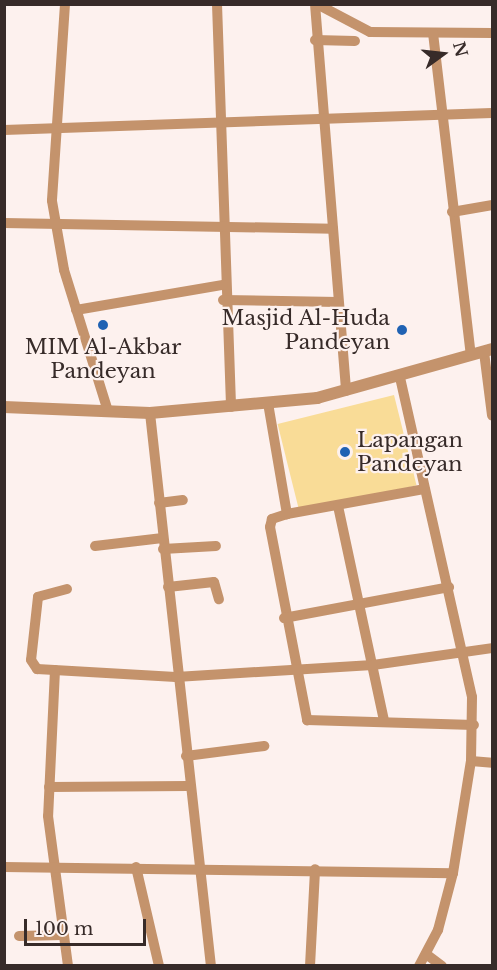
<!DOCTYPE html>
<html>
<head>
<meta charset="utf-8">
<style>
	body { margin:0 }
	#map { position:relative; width:497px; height:970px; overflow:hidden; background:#fdf1ee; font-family:"Libre Baskerville",serif }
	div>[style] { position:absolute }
	.green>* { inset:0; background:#f9dc97; transform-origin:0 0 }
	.minor>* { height:10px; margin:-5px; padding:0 5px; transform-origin:5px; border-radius:5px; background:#c4936c }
	.tertiary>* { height:12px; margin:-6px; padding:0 6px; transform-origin:6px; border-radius:6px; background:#c4936c }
	.dots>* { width:16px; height:16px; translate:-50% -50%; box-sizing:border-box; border:3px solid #fdf1ee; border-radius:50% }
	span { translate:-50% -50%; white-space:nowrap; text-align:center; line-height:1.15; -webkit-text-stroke:4.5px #fdf1ee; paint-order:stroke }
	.poi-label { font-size:21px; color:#372b29 }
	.right { translate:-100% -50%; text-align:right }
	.left { translate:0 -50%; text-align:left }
	.frame { position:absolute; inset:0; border:6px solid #372b29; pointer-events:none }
	.north { position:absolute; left:413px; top:24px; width:60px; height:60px; -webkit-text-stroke:4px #fdf1ee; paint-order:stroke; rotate:75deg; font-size:16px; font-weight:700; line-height:24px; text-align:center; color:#372b29 }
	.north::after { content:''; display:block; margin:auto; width:21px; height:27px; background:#372b29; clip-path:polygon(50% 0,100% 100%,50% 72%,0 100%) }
	.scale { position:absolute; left:24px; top:919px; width:122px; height:27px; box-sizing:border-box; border:3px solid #372b29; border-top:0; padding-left:8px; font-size:18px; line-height:21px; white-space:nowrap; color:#372b29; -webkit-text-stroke:4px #fdf1ee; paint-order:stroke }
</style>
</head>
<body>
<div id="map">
	<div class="green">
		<div style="left:394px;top:395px;width:93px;height:120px;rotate:76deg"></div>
	</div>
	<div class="minor">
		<div style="left:65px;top:4px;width:197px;rotate:93.8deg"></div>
		<div style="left:52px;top:201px;width:70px;rotate:80.1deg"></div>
		<div style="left:64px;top:270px;width:148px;rotate:72.7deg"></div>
		<div style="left:217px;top:4px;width:403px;rotate:88deg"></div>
		<div style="left:315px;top:4px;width:388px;rotate:85.4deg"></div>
		<div style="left:317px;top:4px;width:60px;rotate:27.8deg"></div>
		<div style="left:370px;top:32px;width:122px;rotate:0.5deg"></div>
		<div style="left:433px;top:33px;width:324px;rotate:83.3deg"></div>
		<div style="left:315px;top:40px;width:40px;rotate:1.4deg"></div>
		<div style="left:4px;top:130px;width:488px;rotate:-2deg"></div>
		<div style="left:452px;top:212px;width:41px;rotate:-9.9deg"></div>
		<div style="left:4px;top:223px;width:329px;rotate:1deg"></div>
		<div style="left:223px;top:300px;width:115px;rotate:1deg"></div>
		<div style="left:76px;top:310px;width:149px;rotate:-9.7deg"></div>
		<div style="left:484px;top:352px;width:64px;rotate:82.8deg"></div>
		<div style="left:268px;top:403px;width:113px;rotate:80.3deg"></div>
		<div style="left:287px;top:514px;width:139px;rotate:-10.3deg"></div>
		<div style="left:150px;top:413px;width:556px;rotate:83.71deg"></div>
		<div style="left:159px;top:503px;width:24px;rotate:-7deg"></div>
		<div style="left:338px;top:506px;width:219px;rotate:77.9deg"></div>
		<div style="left:287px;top:514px;width:16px;rotate:162deg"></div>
		<div style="left:272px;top:519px;width:8px;rotate:104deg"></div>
		<div style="left:270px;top:527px;width:197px;rotate:79.1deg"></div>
		<div style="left:307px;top:720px;width:167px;rotate:1.7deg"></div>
		<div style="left:95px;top:546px;width:68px;rotate:-6.7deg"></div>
		<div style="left:163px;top:549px;width:53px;rotate:-3.2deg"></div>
		<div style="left:168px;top:587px;width:46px;rotate:-6.2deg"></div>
		<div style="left:214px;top:582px;width:18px;rotate:74deg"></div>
		<div style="left:67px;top:589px;width:30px;rotate:165deg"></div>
		<div style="left:38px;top:597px;width:63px;rotate:96.3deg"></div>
		<div style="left:31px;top:660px;width:11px;rotate:56deg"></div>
		<div style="left:37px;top:669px;width:139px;rotate:3.3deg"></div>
		<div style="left:176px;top:677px;width:197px;rotate:-3.5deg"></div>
		<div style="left:373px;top:665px;width:120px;rotate:-8.1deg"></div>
		<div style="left:284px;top:618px;width:168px;rotate:-10.6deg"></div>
		<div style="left:55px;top:670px;width:146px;rotate:92.7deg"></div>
		<div style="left:48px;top:816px;width:151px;rotate:82.4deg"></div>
		<div style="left:186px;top:756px;width:79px;rotate:-7.3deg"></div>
		<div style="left:471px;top:761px;width:21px;rotate:5deg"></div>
		<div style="left:49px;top:787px;width:139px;rotate:-0.4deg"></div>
		<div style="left:4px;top:867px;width:449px;rotate:0.8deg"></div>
		<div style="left:453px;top:873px;width:113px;rotate:-80.9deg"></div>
		<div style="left:471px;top:761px;width:64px;rotate:-89.1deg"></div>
		<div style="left:472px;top:697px;width:328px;rotate:-102.7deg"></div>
		<div style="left:136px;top:867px;width:102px;rotate:76.9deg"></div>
		<div style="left:19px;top:936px;width:44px;rotate:-1.3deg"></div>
		<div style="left:426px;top:954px;width:20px;rotate:37deg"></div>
		<div style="left:310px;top:966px;width:97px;rotate:-87deg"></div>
		<div style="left:419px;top:966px;width:41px;rotate:-62.2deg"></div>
		<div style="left:438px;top:930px;width:59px;rotate:-75.3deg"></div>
	</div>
	<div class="tertiary">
		<div style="left:4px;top:407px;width:146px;rotate:2.4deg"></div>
		<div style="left:150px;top:413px;width:168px;rotate:-5.1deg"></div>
		<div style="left:317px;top:398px;width:182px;rotate:-15.6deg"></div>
	</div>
	<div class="dots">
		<div style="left:103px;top:325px;background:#2062b3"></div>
		<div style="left:402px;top:330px;background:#2062b3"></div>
		<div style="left:345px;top:452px;background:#2062b3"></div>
	</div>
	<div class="poi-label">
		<span class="right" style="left:390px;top:330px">Masjid Al-Huda<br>Pandeyan</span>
		<span style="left:103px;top:359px">MIM Al-Akbar<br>Pandeyan</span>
		<span class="left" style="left:357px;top:452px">Lapangan<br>Pandeyan</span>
	</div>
	<div class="frame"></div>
	<div class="north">N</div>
	<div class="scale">100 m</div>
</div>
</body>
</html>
